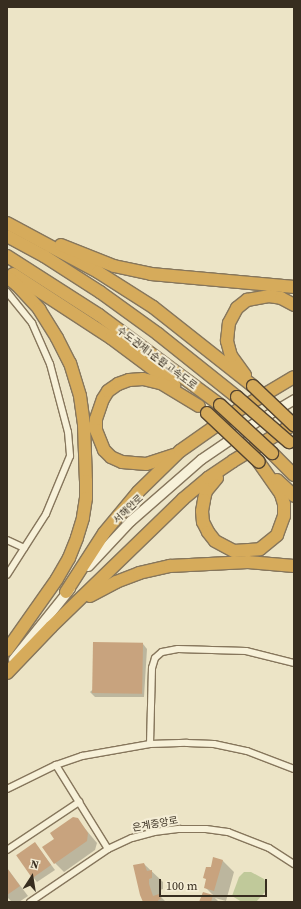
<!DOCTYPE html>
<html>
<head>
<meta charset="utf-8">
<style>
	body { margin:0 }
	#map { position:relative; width:301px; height:909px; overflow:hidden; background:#ece4c6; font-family:"Source Serif 4","Noto Sans KR",serif }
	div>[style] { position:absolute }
	.green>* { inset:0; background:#c0c99a }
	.shadow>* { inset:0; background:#0003 }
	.building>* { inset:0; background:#c8a37e; transform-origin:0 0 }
	.roads { filter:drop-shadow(1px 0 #86765c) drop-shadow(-1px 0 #86765c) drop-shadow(0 1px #86765c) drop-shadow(0 -1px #86765c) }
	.minor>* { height:6px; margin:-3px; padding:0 3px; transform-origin:3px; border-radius:3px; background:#f7f1d9 }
	.secondary>* { height:9px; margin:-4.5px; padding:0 4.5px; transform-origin:4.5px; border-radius:4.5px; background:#f7f1d9 }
	.motorway>* { height:12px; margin:-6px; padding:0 6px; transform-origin:6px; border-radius:6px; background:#d6ab5b }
	.bridges { filter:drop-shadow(1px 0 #544430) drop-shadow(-1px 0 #544430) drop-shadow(0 1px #544430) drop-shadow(0 -1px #544430) }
	.motorway-bridge>* { height:12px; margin:-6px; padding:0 6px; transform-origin:6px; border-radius:6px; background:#d6ab5b }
	span { translate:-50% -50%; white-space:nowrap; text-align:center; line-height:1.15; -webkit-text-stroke:4px #f4edd5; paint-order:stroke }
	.street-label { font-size:10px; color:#372d1f }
	.frame { position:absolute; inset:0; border:8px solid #372d1f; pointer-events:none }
	.north { position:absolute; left:12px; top:857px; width:40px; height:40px; -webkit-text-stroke:3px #f4edd5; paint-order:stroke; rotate:12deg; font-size:11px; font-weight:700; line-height:16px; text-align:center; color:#372d1f }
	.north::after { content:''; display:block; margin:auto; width:14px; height:18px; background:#372d1f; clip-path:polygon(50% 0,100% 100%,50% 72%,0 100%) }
	.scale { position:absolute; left:159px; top:879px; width:108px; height:18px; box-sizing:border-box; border:2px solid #372d1f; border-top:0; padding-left:5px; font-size:12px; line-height:14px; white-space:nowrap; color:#372d1f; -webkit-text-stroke:3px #f4edd5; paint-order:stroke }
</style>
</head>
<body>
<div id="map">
	<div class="green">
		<div style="clip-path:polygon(244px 872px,251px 872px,264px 879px,266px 883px,266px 891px,256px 902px,242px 902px,232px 896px,239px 877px)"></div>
	</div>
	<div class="shadow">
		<div style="clip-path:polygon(143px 644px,147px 649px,144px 697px,95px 697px,90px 692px)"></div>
		<div style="clip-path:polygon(77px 819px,97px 843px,95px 850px,64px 872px,55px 863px,55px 840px)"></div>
		<div style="clip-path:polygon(35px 843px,55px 870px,37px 882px,33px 877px)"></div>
		<div style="clip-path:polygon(214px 858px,223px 861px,234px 872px,226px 901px,215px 898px,219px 902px,200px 902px,203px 893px,214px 896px,205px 887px)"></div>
		<div style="clip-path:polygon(144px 864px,163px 882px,163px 889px,160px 890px,161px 897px,166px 902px,143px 902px)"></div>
		<div style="clip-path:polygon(7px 868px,28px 896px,19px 902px,12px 902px,7px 897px)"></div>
	</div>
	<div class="building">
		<div style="left:93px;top:642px;width:50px;height:51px;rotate:1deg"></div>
		<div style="clip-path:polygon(73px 817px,78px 818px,88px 833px,87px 841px,54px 864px,42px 847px,54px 839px,50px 833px)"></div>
		<div style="left:35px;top:842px;width:28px;height:23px;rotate:55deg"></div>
		<div style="clip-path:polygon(213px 857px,223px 860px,214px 891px,204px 888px,206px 879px,203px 878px,206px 867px,211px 867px)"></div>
		<div style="clip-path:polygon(144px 863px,147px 871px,152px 870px,152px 878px,149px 879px,149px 884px,153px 896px,159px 894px,161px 899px,158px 900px,159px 902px,143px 902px,140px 895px,133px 865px)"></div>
		<div style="clip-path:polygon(7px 868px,20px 886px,7px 895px)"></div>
		<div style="clip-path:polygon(203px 892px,213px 895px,211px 902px,199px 902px)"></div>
	</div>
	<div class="roads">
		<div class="minor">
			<div style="left:7px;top:292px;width:40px;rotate:51deg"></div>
			<div style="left:32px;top:323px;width:45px;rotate:66.3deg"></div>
			<div style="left:50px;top:364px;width:70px;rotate:75.2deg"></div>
			<div style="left:68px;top:432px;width:24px;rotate:85deg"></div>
			<div style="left:70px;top:456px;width:63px;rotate:112.5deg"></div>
			<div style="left:46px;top:514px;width:72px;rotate:122.6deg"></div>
			<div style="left:7px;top:540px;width:19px;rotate:25deg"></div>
			<div style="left:150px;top:744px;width:76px;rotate:-88.5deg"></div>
			<div style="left:152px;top:668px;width:10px;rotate:-73deg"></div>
			<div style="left:155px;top:658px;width:9px;rotate:-41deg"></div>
			<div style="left:162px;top:652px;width:16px;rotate:-11deg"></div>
			<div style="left:178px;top:649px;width:68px;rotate:1.7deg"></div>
			<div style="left:246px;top:651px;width:49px;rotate:14deg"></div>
			<div style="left:7px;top:789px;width:55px;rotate:-26.1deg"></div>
			<div style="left:108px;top:849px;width:99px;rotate:-121.8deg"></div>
			<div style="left:56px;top:765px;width:28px;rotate:-19deg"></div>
			<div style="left:82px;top:756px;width:69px;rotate:-10deg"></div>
			<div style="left:150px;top:744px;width:37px;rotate:-2deg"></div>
			<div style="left:187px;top:743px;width:27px;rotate:2deg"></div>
			<div style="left:214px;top:744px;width:34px;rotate:12deg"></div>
			<div style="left:247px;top:751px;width:50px;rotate:21deg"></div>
			<div style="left:7px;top:850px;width:87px;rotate:-33.7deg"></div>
			<div style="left:30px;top:902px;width:94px;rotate:-34.2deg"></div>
			<div style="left:108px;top:849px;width:26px;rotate:-25deg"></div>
			<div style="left:132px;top:838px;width:23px;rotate:-15deg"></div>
			<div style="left:154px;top:832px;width:26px;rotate:-7deg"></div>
			<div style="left:180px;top:829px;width:26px"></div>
			<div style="left:206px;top:829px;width:22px;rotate:8deg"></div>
			<div style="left:228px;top:832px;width:44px;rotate:21.3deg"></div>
			<div style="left:269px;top:848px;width:30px;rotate:33deg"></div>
		</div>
		<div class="secondary">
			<div style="left:88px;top:566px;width:62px;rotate:-47deg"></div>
			<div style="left:130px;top:521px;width:94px;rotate:-41.1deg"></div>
			<div style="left:201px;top:459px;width:68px;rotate:-34.2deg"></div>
			<div style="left:257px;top:421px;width:43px;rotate:-30.7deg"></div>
			<div style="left:13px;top:659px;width:91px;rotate:-51.2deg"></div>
		</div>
		<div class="motorway">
			<div style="left:7px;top:223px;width:103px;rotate:28.3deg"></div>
			<div style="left:98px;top:272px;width:65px;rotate:32.5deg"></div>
			<div style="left:153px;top:307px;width:127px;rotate:38.3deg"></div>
			<div style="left:7px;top:236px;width:42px;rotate:28.4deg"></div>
			<div style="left:44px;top:256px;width:67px;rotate:32.7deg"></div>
			<div style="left:100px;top:292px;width:72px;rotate:35.9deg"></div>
			<div style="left:158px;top:334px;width:101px;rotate:38.6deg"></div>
			<div style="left:61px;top:245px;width:57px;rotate:21.6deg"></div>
			<div style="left:114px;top:266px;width:38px;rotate:12deg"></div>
			<div style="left:151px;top:274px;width:144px;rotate:5.2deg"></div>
			<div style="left:7px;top:256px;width:109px;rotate:32.7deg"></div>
			<div style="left:99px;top:315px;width:151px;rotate:36.6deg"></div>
			<div style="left:13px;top:274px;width:117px;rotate:33.1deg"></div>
			<div style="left:111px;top:338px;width:79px;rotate:36.7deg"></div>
			<div style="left:7px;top:277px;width:13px;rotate:39deg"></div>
			<div style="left:17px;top:285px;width:33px;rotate:47deg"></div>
			<div style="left:39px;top:309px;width:34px;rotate:58deg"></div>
			<div style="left:57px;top:338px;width:28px;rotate:63deg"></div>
			<div style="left:70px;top:363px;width:34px;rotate:73deg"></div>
			<div style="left:80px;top:396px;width:29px;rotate:82deg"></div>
			<div style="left:84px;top:425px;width:56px;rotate:88deg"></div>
			<div style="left:86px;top:481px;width:17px;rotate:90deg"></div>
			<div style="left:86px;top:498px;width:20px;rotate:99deg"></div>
			<div style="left:83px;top:518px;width:21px;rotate:107deg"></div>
			<div style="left:77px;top:538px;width:22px;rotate:112deg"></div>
			<div style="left:69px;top:558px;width:24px;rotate:120deg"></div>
			<div style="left:57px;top:579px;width:87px;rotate:125.2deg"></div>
			<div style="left:245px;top:375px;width:24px;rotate:-126deg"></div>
			<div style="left:231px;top:356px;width:16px;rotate:-105deg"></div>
			<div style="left:227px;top:341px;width:18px;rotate:-84deg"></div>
			<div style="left:229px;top:323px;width:17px;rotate:-62deg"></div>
			<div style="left:237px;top:308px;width:13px;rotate:-39deg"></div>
			<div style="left:247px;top:300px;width:22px;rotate:-10deg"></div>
			<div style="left:269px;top:296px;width:12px;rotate:9deg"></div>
			<div style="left:281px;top:298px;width:15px;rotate:28deg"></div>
			<div style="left:272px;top:453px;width:31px;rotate:45deg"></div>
			<div style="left:174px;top:455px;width:29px;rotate:162deg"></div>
			<div style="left:146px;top:464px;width:24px;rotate:-175deg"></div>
			<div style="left:122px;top:462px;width:12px;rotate:-156deg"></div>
			<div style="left:111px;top:457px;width:10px;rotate:-135deg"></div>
			<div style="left:104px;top:450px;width:22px;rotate:-112deg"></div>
			<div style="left:96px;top:430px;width:11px;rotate:-90deg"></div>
			<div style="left:96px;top:419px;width:21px;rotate:-71deg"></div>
			<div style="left:103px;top:399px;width:9px;rotate:-58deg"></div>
			<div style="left:108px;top:391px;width:12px;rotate:-35deg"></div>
			<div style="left:118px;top:384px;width:12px;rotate:-20deg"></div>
			<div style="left:129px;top:380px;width:14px;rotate:-4deg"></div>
			<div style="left:143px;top:379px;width:18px;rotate:13deg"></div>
			<div style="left:161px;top:383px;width:44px;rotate:31.2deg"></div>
			<div style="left:217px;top:478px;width:17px;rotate:130deg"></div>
			<div style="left:206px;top:491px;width:9px;rotate:103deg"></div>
			<div style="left:204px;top:500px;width:11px;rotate:100deg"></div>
			<div style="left:202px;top:511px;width:11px;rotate:85deg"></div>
			<div style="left:203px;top:522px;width:11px;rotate:63deg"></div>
			<div style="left:208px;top:532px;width:11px;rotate:52deg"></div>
			<div style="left:215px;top:541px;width:21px;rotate:28deg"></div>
			<div style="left:234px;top:551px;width:26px;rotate:-4deg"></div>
			<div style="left:260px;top:549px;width:22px;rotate:-39deg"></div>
			<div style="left:277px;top:535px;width:20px;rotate:-70deg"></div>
			<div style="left:284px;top:516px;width:12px;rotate:-90deg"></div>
			<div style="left:284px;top:504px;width:10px;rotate:-107deg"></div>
			<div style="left:281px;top:494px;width:39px;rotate:-125deg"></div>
			<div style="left:277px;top:480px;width:23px;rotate:43deg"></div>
			<div style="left:66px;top:592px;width:70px;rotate:-57.2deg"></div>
			<div style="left:104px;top:533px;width:53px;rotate:-50.3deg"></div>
			<div style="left:138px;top:492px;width:59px;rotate:-44.3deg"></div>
			<div style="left:180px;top:451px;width:70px;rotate:-35.1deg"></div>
			<div style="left:237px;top:411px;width:66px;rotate:-30.8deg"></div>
			<div style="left:90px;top:596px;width:30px;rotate:-28deg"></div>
			<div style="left:116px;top:582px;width:25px;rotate:-21deg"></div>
			<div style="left:139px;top:573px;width:32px;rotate:-13deg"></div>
			<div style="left:170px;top:566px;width:78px;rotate:-2.9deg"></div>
			<div style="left:248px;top:562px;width:46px;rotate:5deg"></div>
			<div style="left:7px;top:673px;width:64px;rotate:-46.3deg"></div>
			<div style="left:51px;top:627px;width:184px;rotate:-44.1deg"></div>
			<div style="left:183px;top:499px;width:33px;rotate:-40deg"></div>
			<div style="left:208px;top:478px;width:30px;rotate:-34deg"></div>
			<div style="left:233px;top:461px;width:71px;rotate:-31.2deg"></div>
		</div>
	</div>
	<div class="bridges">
		<div class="motorway-bridge">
			<div style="left:253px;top:386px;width:57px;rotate:43.6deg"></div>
			<div style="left:237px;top:397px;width:69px;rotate:40.9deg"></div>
			<div style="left:220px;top:405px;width:71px;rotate:42.7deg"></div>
			<div style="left:207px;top:413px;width:71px;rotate:43.3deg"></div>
		</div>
	</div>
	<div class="street-label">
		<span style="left:157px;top:358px;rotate:37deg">수도권제1순환고속도로</span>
		<span style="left:128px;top:509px;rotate:-43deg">서해안로</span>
		<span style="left:155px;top:824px;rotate:-10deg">은계중앙로</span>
	</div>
	<div class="frame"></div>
	<div class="north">N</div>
	<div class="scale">100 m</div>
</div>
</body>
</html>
